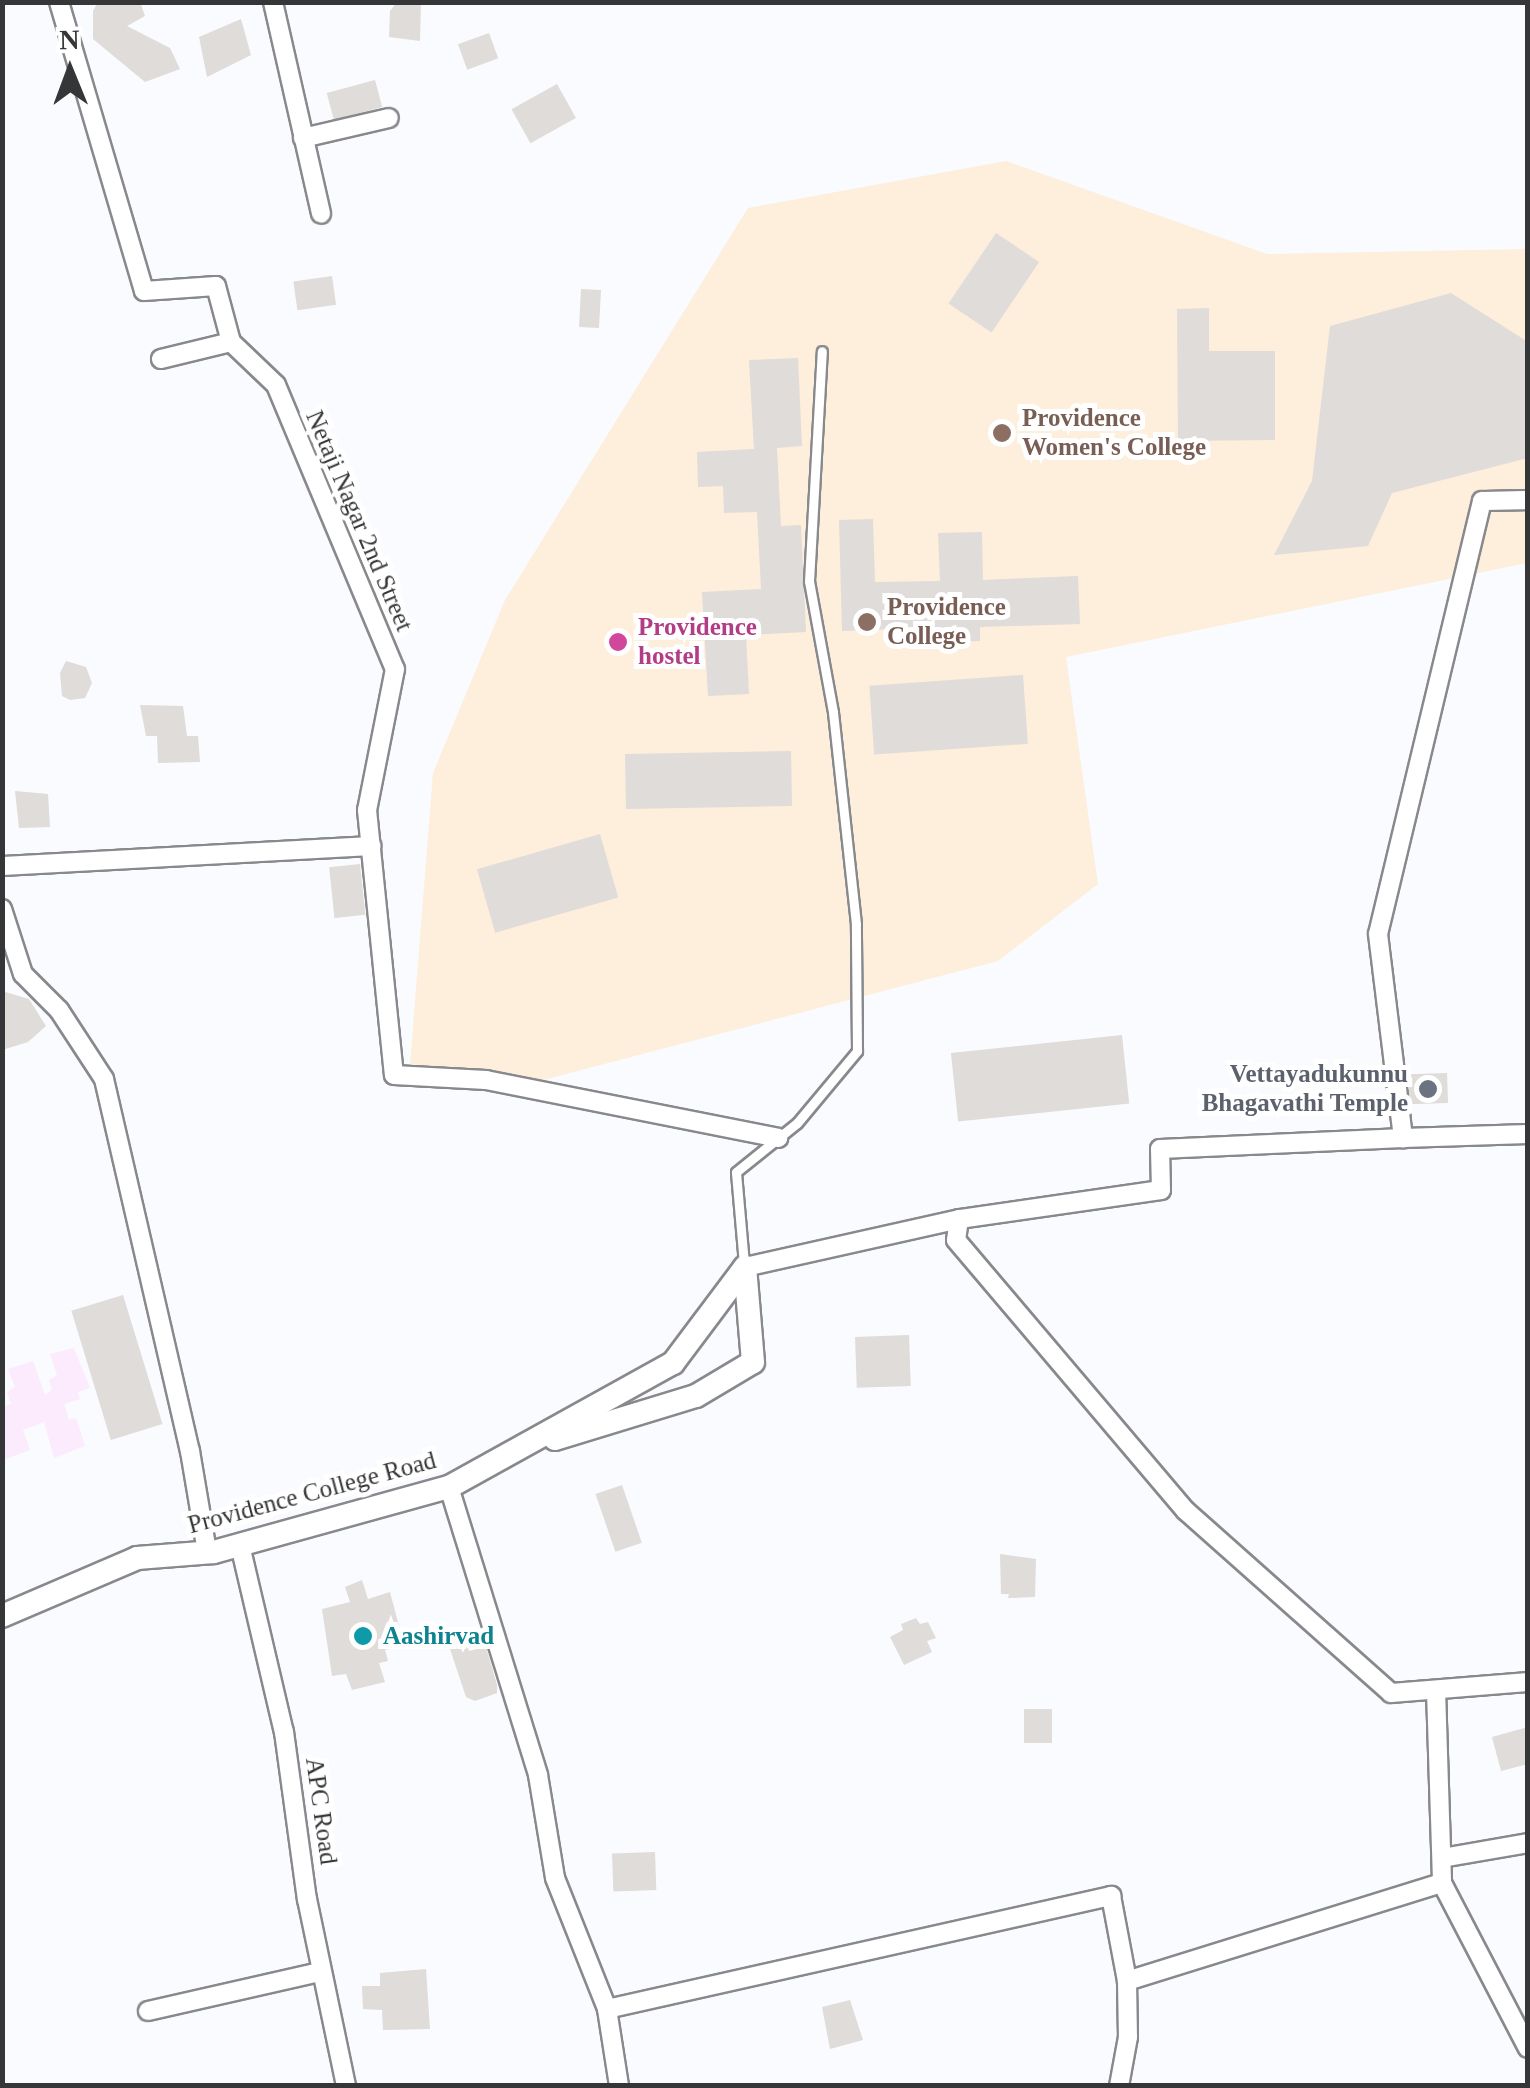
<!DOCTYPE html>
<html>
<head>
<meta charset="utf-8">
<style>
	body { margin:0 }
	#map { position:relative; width:1530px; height:2088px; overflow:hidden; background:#f9fbfe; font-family:"Times New Roman",serif }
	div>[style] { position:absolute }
	.education>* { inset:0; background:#feeedc }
	.medical>* { inset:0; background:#fbebfd }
	.building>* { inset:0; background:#dfdcda; transform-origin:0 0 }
	.roads { filter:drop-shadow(2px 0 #88898c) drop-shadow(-2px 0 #88898c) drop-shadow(0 2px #88898c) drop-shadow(0 -2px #88898c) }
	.lane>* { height:9px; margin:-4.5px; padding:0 4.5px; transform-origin:4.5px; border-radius:4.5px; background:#fff }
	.street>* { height:18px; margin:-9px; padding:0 9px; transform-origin:9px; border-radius:9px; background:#fff }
	.secondary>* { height:22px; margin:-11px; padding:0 11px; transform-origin:11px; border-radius:11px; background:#fff }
	.dots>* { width:28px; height:28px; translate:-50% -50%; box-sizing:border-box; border:5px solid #fff; border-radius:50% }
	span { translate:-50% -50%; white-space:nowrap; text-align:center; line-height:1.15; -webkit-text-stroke:10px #fff; paint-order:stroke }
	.education-label { font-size:25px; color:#785e54; font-weight:700 }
	.left { translate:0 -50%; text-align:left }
	.street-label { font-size:25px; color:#353637 }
	.hotel-label { font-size:25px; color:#b23c85; font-weight:700 }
	.worship-label { font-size:25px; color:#5b616d; font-weight:700 }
	.right { translate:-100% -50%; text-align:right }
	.culture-label { font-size:25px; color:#0d838f; font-weight:700 }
	.frame { position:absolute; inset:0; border:5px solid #353637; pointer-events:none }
	.north { position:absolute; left:20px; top:20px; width:100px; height:100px; -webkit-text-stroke:8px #fff; paint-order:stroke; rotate:359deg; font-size:28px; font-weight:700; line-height:40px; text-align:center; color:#353637 }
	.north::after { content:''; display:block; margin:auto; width:35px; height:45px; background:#353637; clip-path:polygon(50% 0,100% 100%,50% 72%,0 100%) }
</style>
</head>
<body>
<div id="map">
	<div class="education">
		<div style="clip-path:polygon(1006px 161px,1267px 254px,1527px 249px,1527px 563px,1066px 657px,1098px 884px,998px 961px,543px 1080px,410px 1064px,433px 773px,505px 600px,748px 208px)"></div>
	</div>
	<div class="medical">
		<div style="clip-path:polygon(74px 1348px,90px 1388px,78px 1392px,80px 1399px,64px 1404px,69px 1420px,76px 1418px,85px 1446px,54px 1458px,44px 1422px,23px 1430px,30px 1450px,3px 1460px,3px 1406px,11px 1404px,7px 1392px,15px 1387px,8px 1369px,33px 1361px,45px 1395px,52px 1390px,49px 1380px,57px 1375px,50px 1354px)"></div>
	</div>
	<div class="building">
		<div style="clip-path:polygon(98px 2px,140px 2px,145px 16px,127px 26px,170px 48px,180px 69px,145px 82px,93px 39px,93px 11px)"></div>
		<div style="clip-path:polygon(397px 2px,421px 2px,420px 41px,389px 37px,390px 11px)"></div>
		<div style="clip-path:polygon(241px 19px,251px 55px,207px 77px,199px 37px)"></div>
		<div style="left:489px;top:33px;width:27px;height:33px;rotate:70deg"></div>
		<div style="left:375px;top:80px;width:28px;height:50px;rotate:75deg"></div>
		<div style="left:557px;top:84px;width:39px;height:52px;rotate:61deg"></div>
		<div style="left:996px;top:233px;width:52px;height:85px;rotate:34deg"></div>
		<div style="left:332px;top:276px;width:29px;height:39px;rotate:82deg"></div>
		<div style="left:581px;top:289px;width:20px;height:38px;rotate:3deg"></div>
		<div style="clip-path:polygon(1451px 293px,1528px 342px,1528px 458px,1392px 493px,1368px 546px,1274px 555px,1312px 481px,1330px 326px)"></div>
		<div style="clip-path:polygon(1209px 308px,1209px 351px,1275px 351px,1275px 440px,1178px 441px,1177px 309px)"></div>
		<div style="clip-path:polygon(798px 358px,802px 446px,777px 448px,781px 526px,801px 525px,806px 632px,746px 635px,749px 694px,708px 696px,702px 592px,761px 589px,757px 512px,724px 513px,723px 486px,698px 487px,697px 452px,754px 449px,749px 360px)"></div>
		<div style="clip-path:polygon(873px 519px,875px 582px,940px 581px,938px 533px,982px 532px,983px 580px,1078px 576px,1080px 624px,980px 627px,980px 641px,951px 642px,951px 627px,842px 631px,839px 520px)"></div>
		<div style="clip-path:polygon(66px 661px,86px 667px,92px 683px,85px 698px,70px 700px,62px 696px,60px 673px)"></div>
		<div style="left:1023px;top:675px;width:69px;height:154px;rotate:86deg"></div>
		<div style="clip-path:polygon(140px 705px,183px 706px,187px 736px,198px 736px,200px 762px,158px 763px,157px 736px,146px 736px)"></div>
		<div style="left:791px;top:751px;width:55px;height:166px;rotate:89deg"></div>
		<div style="clip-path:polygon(15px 791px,48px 794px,50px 827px,19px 828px)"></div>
		<div style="left:600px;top:834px;width:66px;height:128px;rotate:74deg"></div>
		<div style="left:360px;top:864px;width:51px;height:31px;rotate:84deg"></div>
		<div style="clip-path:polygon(2px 991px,29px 999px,46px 1026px,28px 1042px,2px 1050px)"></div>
		<div style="left:1122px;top:1035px;width:69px;height:172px;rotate:84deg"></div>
		<div style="left:1447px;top:1073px;width:30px;height:39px;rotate:88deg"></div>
		<div style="left:123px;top:1295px;width:135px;height:54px;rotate:73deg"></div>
		<div style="left:909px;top:1335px;width:51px;height:54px;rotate:88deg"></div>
		<div style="left:622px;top:1485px;width:61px;height:28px;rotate:71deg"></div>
		<div style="clip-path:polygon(1000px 1554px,1036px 1559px,1035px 1597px,1008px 1598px,1009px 1594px,1001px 1594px)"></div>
		<div style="clip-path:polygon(362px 1580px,368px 1599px,390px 1592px,404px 1645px,385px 1650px,388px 1661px,379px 1663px,385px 1682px,352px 1690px,346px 1674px,332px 1676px,322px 1609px,350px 1602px,345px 1587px)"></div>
		<div style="clip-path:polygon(916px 1618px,920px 1624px,928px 1622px,936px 1638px,927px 1641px,932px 1652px,904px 1665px,890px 1637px,903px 1630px,901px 1624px)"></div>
		<div style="clip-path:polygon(464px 1633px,469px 1651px,486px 1647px,497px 1685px,497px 1693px,475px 1701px,466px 1697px,446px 1637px)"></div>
		<div style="left:1052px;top:1709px;width:34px;height:28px;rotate:90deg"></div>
		<div style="clip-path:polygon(1528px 1727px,1528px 1764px,1501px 1771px,1492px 1737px)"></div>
		<div style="left:655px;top:1852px;width:38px;height:43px;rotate:88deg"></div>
		<div style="clip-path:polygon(426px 1969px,430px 2029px,383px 2030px,382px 2010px,363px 2009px,362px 1986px,380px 1986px,380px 1973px)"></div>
		<div style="clip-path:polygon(850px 2000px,863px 2040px,830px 2049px,822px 2007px)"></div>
	</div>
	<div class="roads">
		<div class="lane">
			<div style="left:744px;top:1264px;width:92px;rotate:-95deg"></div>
			<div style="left:736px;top:1172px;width:78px;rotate:-38.8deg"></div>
			<div style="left:797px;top:1123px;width:94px;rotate:-50.2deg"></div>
			<div style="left:857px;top:1051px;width:127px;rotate:-90.5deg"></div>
			<div style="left:856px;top:924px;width:213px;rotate:-96.2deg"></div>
			<div style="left:833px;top:712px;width:133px;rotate:-100.4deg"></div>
			<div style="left:809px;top:581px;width:230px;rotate:-86.8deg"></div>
		</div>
		<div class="street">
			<div style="left:59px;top:2px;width:301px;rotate:73.6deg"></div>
			<div style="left:144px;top:291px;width:72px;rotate:-4deg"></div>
			<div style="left:216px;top:286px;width:58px;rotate:75deg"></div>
			<div style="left:231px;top:342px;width:62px;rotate:43.7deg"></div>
			<div style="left:276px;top:385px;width:308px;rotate:67.3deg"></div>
			<div style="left:395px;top:669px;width:144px;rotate:101.2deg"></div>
			<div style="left:367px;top:810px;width:266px;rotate:84.2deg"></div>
			<div style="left:394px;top:1075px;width:92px;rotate:3.1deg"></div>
			<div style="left:486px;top:1080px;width:298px;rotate:11.2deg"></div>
			<div style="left:273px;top:2px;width:217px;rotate:77.2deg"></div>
			<div style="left:303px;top:138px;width:88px;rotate:-13.1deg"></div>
			<div style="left:161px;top:359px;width:72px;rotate:-13.7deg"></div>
			<div style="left:1528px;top:500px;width:46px;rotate:178.8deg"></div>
			<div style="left:1482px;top:501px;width:445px;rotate:103.5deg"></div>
			<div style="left:1378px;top:934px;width:206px;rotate:83deg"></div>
			<div style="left:1403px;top:1138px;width:243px;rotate:177.4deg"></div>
			<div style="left:1160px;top:1149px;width:41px;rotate:88.6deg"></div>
			<div style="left:1161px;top:1190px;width:204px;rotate:171.8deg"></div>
			<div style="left:959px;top:1219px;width:21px;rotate:98deg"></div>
			<div style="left:956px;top:1240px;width:355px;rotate:49.7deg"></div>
			<div style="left:1186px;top:1511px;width:274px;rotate:41.6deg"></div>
			<div style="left:1391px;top:1693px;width:137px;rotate:-4.6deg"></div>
			<div style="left:2px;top:866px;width:370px;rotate:-3.1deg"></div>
			<div style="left:2px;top:909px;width:68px;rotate:72.1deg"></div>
			<div style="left:23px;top:974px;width:51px;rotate:45deg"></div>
			<div style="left:59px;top:1010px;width:82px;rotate:56.9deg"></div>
			<div style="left:104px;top:1079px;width:382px;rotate:77deg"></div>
			<div style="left:190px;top:1451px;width:102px;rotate:80.4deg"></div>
			<div style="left:1403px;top:1138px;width:125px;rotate:-1.8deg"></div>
			<div style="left:745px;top:1267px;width:219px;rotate:-12.6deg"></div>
			<div style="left:449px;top:1487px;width:301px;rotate:72.8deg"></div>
			<div style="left:538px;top:1775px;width:104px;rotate:80.6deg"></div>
			<div style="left:555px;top:1878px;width:141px;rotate:68.3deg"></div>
			<div style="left:607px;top:2009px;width:78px;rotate:81.1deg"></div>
			<div style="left:240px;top:1545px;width:192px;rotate:76.8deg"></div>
			<div style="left:284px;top:1732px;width:169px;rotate:82.2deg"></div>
			<div style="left:307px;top:1899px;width:191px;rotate:78.2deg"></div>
			<div style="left:1436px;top:1690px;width:193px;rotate:88.2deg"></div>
			<div style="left:1442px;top:1883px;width:186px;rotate:62.5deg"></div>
			<div style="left:1442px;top:1858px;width:87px;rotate:-9.9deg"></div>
			<div style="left:1127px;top:1981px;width:330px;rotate:-17.3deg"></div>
			<div style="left:607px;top:2009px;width:517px;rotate:-12.64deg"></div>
			<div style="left:1111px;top:1896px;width:86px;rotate:79.3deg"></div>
			<div style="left:1127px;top:1981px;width:56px;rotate:89deg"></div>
			<div style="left:1128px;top:2037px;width:50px;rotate:100.4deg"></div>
			<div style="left:148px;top:2011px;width:176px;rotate:-12.8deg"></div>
		</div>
		<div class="secondary">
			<div style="left:555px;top:1439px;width:147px;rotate:-17deg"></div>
			<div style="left:696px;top:1396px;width:66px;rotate:-30.8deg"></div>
			<div style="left:753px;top:1362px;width:95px;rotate:-94.8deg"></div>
			<div style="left:2px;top:1616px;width:147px;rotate:-23.2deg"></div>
			<div style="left:137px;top:1558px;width:77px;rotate:-4.5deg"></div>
			<div style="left:214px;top:1552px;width:244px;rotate:-15.5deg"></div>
			<div style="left:449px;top:1487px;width:256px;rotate:-29deg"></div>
			<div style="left:673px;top:1363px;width:120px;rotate:-53.1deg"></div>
		</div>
	</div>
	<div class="dots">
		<div style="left:1002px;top:433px;background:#8d6e63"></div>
		<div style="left:867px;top:622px;background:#8d6e63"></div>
		<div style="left:618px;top:642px;background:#d1479c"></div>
		<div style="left:1428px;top:1089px;background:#6b7280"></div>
		<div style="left:363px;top:1636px;background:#0f9aa8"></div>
	</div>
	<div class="education-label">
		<span class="left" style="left:1022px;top:433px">Providence<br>Women's College</span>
		<span class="left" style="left:887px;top:622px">Providence<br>College</span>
	</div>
	<div class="street-label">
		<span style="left:359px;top:521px;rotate:67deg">Netaji Nagar 2nd Street</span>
		<span style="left:312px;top:1493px;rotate:-15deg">Providence College Road</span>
		<span style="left:321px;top:1811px;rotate:82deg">APC Road</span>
	</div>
	<div class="hotel-label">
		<span class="left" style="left:638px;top:642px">Providence<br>hostel</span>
	</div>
	<div class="worship-label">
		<span class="right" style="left:1408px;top:1089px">Vettayadukunnu<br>Bhagavathi Temple</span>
	</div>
	<div class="culture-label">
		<span class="left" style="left:383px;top:1636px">Aashirvad</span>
	</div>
	<div class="frame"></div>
	<div class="north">N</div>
</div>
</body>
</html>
